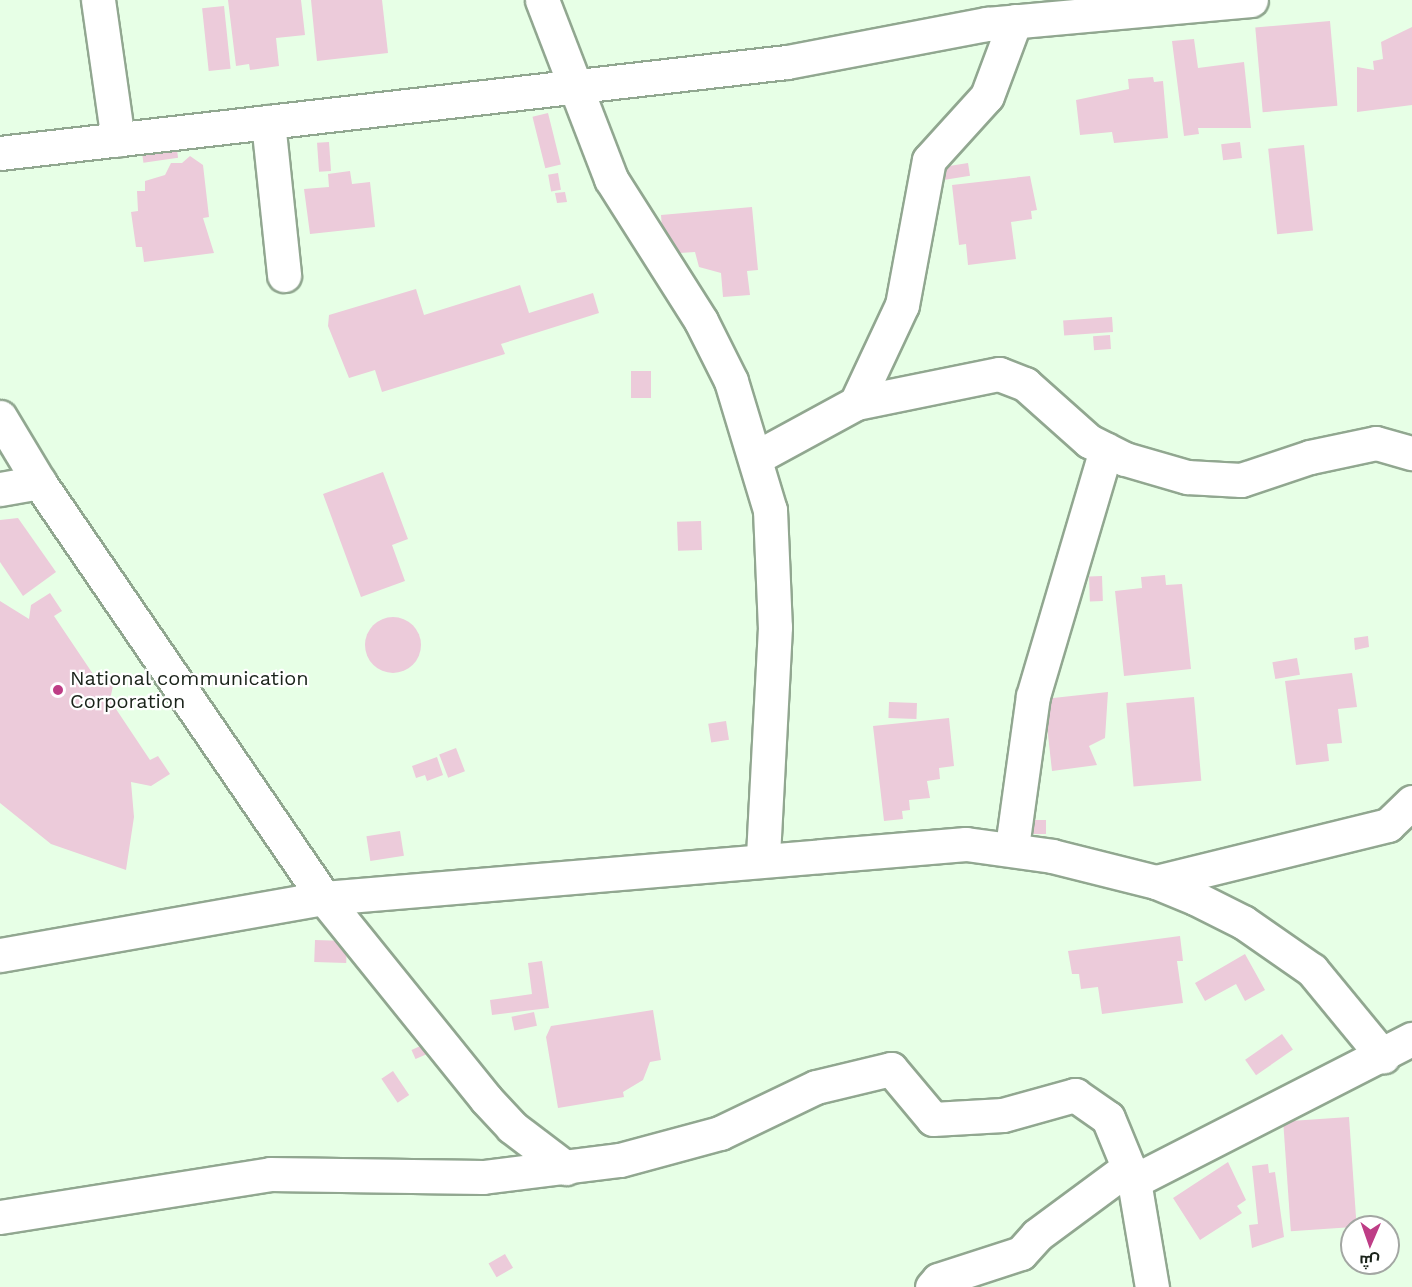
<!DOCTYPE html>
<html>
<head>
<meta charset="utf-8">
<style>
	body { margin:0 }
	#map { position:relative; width:1412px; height:1287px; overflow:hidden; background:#e7ffe6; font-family:"Work Sans",Cairo,sans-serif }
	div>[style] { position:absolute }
	.building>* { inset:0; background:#eccbda; transform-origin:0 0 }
	.round { border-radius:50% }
	.roads { filter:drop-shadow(2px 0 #91a790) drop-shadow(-2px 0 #91a790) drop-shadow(0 2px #91a790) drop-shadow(0 -2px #91a790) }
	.minor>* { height:33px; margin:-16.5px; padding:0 16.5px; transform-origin:16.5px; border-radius:16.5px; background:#fff }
	.dots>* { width:16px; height:16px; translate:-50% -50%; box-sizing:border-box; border:3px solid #fff; border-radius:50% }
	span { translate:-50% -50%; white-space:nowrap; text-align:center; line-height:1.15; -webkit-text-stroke:4.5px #fff; paint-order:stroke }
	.poi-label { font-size:20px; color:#1a231a }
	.left { translate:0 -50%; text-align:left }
	.north { position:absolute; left:1340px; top:1215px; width:60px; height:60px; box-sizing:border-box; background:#fff; border:2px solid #a3a7a3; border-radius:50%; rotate:182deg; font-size:16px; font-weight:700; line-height:24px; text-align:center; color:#1a231a }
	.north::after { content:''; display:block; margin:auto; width:21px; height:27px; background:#be3d86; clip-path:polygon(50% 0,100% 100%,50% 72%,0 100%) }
</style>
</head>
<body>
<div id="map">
	<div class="building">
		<div style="clip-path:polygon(228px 0,301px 0,305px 35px,276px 38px,279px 66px,250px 70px,249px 64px,236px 66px)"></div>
		<div style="clip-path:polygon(311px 0,382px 0,388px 53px,317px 61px)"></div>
		<div style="left:224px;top:6px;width:63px;height:22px;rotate:84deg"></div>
		<div style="left:1330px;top:21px;width:85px;height:75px;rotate:85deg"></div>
		<div style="clip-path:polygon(1412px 27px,1412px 105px,1357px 112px,1357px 67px,1374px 70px,1373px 61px,1383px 59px,1381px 42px)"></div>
		<div style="clip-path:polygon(1194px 39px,1198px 68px,1244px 62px,1251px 128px,1198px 128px,1199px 134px,1184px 136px,1172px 41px)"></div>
		<div style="clip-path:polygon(1153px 77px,1154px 82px,1163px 81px,1168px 138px,1114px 143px,1112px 132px,1080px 135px,1076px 100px,1129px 89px,1128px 79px)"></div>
		<div style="left:548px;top:113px;width:53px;height:16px;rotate:76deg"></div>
		<div style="left:329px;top:142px;width:29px;height:12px;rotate:86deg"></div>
		<div style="left:1240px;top:142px;width:16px;height:19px;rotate:83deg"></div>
		<div style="left:176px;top:143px;width:15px;height:35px;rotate:82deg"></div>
		<div style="left:1304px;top:145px;width:86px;height:36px;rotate:84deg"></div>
		<div style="clip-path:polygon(190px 156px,203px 165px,209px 217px,203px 218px,214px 253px,144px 262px,142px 247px,136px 247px,131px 212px,138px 211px,137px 191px,145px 191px,145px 181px,165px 175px,171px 163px,182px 163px)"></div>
		<div style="left:968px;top:163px;width:13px;height:30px;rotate:81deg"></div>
		<div style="clip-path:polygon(350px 171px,352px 184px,370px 182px,375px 227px,310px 234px,304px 189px,329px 187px,328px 174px)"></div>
		<div style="left:558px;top:173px;width:17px;height:10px;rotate:80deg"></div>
		<div style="clip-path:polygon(1030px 176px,1037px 210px,1031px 211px,1032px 219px,1011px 222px,1016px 259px,968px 265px,966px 244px,959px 245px,952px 185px)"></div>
		<div style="clip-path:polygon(565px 192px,567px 202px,557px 203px,555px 193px)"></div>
		<div style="clip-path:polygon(752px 207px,758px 270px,747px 271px,750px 295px,723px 297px,721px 273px,699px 267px,695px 252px,664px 254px,661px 215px)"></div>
		<div style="clip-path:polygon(520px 285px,529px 313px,593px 293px,599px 313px,501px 344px,505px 354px,382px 392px,375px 370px,349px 378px,328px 326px,329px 315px,416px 289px,424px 315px)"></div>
		<div style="left:1112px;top:317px;width:15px;height:49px;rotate:86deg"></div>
		<div style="left:1110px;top:335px;width:14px;height:17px;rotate:86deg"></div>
		<div style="left:631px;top:371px;width:20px;height:27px"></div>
		<div style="clip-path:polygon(383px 472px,408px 539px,392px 545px,405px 581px,361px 597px,323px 494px)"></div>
		<div style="clip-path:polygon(18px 518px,56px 572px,23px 596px,0 562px,0 520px)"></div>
		<div style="left:701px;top:521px;width:29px;height:24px;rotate:88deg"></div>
		<div style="clip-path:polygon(1165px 575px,1166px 585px,1182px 584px,1191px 669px,1124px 676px,1115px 591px,1142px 588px,1141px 577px)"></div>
		<div style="left:1102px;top:576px;width:25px;height:13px;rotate:88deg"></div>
		<div style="clip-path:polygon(50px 593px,62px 611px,54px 616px,95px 677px,114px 681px,110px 700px,150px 760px,158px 756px,170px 774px,151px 786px,131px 782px,134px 817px,126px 870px,51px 844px,0 803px,0 601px,29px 619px,31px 605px)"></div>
		<div class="round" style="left:365px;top:617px;width:56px;height:56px"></div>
		<div style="clip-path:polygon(1368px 636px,1369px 647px,1355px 650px,1354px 638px)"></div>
		<div style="left:1297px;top:658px;width:17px;height:25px;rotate:80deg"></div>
		<div style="clip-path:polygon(1352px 673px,1357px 707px,1338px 709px,1342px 743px,1327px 744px,1329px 761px,1296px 765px,1285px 681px)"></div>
		<div style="clip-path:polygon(1108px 692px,1105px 738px,1089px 746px,1097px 765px,1052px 771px,1044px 699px)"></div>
		<div style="left:1194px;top:697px;width:84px;height:68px;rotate:85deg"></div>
		<div style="left:889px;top:702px;width:28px;height:16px;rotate:2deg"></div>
		<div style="clip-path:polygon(949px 718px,954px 766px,939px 768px,940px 779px,927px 781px,930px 798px,909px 800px,910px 810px,902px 811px,903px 819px,884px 821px,873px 726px)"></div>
		<div style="left:726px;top:721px;width:19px;height:18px;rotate:81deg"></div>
		<div style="left:456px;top:748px;width:25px;height:18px;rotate:69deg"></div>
		<div style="clip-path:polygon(437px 757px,443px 775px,427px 781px,425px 775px,416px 778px,412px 766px)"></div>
		<div style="left:1046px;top:820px;width:14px;height:23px;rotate:90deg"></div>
		<div style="left:400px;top:831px;width:25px;height:34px;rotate:81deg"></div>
		<div style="clip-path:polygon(1180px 936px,1183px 961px,1177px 961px,1183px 1003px,1102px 1014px,1098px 987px,1081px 989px,1079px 974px,1072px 974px,1068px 951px)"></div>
		<div style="left:315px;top:940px;width:32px;height:22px;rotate:2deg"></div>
		<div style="clip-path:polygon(1245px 954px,1265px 990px,1245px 1001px,1236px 984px,1205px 1001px,1195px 983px)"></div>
		<div style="clip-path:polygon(542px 961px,549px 1008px,492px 1015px,490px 1000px,532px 994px,528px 963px)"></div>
		<div style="clip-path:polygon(653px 1010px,661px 1060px,650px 1062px,643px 1080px,623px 1092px,624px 1097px,558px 1108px,546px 1037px,551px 1026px)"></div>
		<div style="left:534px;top:1012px;width:14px;height:23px;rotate:78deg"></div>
		<div style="left:1282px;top:1034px;width:19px;height:45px;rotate:55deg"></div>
		<div style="left:427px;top:1043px;width:10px;height:17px;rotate:66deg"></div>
		<div style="left:393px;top:1071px;width:29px;height:14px;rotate:56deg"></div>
		<div style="left:1349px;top:1117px;width:110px;height:66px;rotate:86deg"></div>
		<div style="clip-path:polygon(1228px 1162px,1246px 1200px,1237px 1206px,1242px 1213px,1200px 1240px,1173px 1198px)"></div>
		<div style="clip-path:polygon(1268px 1164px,1269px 1173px,1275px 1172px,1284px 1237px,1252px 1248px,1249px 1225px,1258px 1224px,1252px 1166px)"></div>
		<div style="left:505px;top:1254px;width:16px;height:19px;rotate:60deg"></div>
	</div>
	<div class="roads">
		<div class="minor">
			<div style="left:98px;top:0;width:141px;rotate:81.9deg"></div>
			<div style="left:542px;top:0;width:192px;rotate:68.9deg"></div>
			<div style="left:611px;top:179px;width:168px;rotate:57.6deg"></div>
			<div style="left:701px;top:321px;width:67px;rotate:63.4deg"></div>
			<div style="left:731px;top:381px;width:135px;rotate:73.2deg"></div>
			<div style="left:770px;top:510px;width:117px;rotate:87.6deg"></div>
			<div style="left:775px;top:627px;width:232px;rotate:93deg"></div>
			<div style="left:268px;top:122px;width:154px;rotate:84deg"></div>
			<div style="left:0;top:153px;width:792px;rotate:-6.6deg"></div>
			<div style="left:787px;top:62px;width:204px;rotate:-10.8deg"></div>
			<div style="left:987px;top:24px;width:265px;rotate:-5.2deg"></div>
			<div style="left:856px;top:403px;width:108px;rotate:-64.9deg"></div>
			<div style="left:902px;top:305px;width:147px;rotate:-79.5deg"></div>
			<div style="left:929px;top:160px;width:86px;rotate:-47.8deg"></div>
			<div style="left:987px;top:96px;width:80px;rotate:-69.5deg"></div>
			<div style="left:0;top:417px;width:76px;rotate:59deg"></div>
			<div style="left:39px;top:482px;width:504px;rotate:55.59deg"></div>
			<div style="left:324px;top:898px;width:258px;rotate:51.1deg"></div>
			<div style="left:486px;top:1099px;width:38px;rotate:47deg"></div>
			<div style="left:512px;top:1127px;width:68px;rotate:37.2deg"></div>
			<div style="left:757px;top:457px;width:113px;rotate:-28.6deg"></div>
			<div style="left:856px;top:403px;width:146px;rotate:-11.5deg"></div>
			<div style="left:999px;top:374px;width:28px;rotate:21deg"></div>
			<div style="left:1025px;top:384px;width:86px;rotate:41.7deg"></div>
			<div style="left:1089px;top:441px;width:40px;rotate:26.6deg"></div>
			<div style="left:1125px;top:459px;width:65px;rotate:16.2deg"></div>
			<div style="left:1187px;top:477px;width:54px;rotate:3.2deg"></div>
			<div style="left:1241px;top:480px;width:73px;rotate:-18.4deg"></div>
			<div style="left:1310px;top:457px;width:67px;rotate:-12deg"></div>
			<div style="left:1376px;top:443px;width:37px;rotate:16deg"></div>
			<div style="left:0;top:489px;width:40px;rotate:-10deg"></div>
			<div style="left:1012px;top:847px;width:152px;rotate:-82.1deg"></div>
			<div style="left:1033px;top:696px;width:257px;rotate:-73.5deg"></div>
			<div style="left:1156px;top:882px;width:239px;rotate:-13.8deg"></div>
			<div style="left:1388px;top:825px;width:33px;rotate:-44deg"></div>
			<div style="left:0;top:955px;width:329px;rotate:-10deg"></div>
			<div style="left:324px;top:898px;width:644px;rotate:-4.81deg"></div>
			<div style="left:966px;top:844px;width:87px;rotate:7.9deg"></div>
			<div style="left:1052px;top:856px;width:107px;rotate:14deg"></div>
			<div style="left:1156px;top:882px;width:42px;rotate:22.3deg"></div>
			<div style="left:1195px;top:898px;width:54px;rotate:26.6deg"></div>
			<div style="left:1243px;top:922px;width:84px;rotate:34.8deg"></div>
			<div style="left:1312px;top:970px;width:112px;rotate:50.5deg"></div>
			<div style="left:1134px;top:1181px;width:108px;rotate:80.4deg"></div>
			<div style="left:0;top:1217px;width:273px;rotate:-9deg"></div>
			<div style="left:270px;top:1174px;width:213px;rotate:0.8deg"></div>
			<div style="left:483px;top:1177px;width:138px;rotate:-7.1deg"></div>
			<div style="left:620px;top:1160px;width:104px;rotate:-15.1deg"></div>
			<div style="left:720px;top:1133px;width:106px;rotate:-25.6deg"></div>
			<div style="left:816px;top:1087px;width:77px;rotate:-13.5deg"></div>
			<div style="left:891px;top:1069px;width:65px;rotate:50deg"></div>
			<div style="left:933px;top:1119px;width:70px;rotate:-3.3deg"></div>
			<div style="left:1003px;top:1115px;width:75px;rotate:-15.5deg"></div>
			<div style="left:1075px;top:1095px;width:40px;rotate:34.9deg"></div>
			<div style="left:1108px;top:1118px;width:68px;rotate:67.6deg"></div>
			<div style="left:1134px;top:1181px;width:312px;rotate:-27.1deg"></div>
			<div style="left:932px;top:1287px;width:9px;rotate:-49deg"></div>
			<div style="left:938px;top:1280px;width:87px;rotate:-18deg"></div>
			<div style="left:1021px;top:1253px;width:24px;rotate:-48deg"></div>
			<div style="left:1037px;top:1235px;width:114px;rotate:-36.5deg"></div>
		</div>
	</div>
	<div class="dots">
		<div style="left:58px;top:690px;background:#be3d86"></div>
	</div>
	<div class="poi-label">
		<span class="left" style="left:70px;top:690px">National communication<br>Corporation</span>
	</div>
	<div class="north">ش</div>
</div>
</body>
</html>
